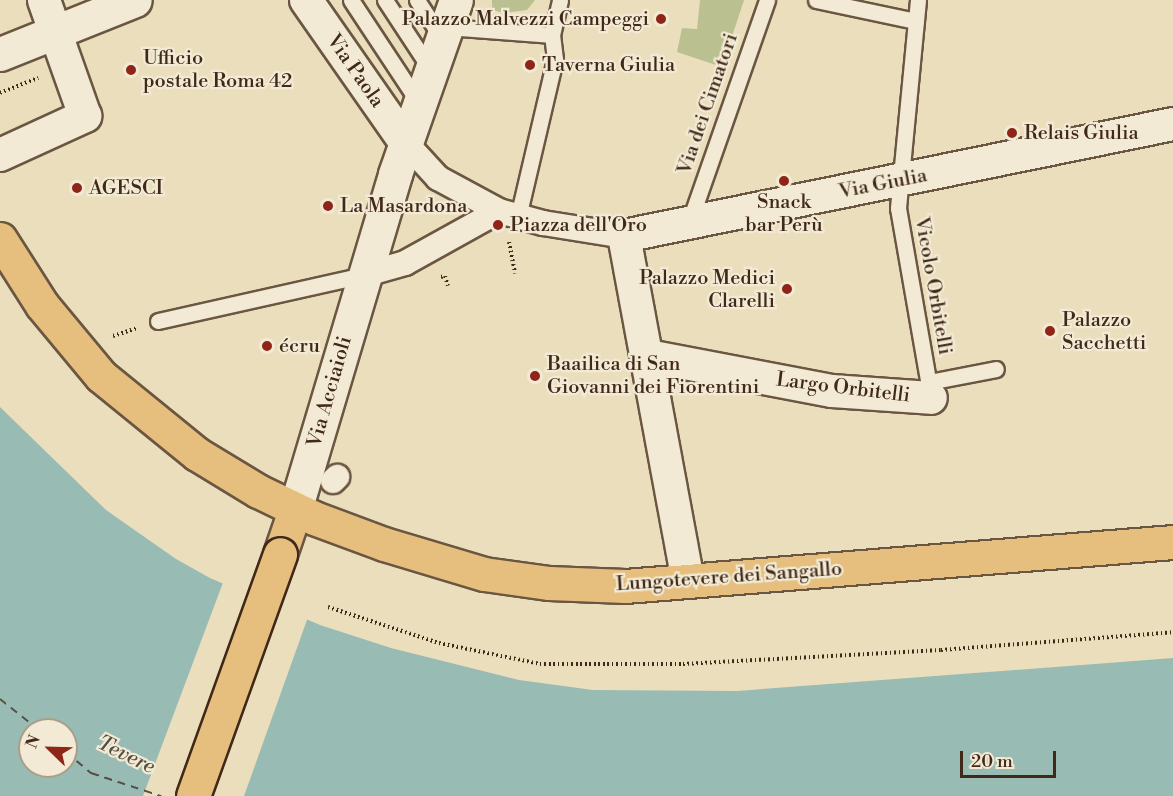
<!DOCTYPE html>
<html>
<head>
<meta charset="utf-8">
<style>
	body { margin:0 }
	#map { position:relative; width:1173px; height:796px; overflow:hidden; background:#ebdebd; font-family:"Libre Bodoni",serif }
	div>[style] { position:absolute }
	.green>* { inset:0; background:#bac08f }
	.water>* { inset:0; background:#98bcb4 }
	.pier>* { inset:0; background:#ebdebd }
	.ferry>* { height:1.5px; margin-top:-0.75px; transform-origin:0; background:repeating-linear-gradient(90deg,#564e40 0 8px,transparent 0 14px) }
	.path>* { height:4px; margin-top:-2px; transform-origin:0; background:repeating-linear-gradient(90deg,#402919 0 1.5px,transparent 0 4.5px) }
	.roads { filter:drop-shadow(2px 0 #6b5642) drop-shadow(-2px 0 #6b5642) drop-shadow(0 2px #6b5642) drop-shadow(0 -2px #6b5642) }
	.service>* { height:15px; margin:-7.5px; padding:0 7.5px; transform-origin:7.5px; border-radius:7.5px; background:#f2ead4 }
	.pedestrian>* { height:24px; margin:-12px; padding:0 12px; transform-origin:12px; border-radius:12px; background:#f2ead4 }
	.minor>* { height:32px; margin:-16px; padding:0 16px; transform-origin:16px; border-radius:16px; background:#f2ead4 }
	.tertiary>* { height:33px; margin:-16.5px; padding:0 16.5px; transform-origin:16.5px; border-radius:16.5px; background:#f2ead4 }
	.primary>* { height:33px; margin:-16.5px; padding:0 16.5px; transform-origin:16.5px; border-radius:16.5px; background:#e6bf7e }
	.bridges { filter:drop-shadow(2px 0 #402919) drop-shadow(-2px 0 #402919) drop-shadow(0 2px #402919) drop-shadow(0 -2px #402919) }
	.primary-bridge>* { height:33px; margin:-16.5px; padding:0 16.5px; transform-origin:16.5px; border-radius:16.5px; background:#e6bf7e }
	.dots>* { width:16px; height:16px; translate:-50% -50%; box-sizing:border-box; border:3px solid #f2ead4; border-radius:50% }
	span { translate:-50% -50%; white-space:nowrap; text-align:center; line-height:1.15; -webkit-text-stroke:4.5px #f2ead4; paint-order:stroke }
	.poi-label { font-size:20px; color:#402919 }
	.right { translate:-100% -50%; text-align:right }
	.left { translate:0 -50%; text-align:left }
	.street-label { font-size:20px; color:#402919 }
	.water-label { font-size:21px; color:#564e40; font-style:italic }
	.north { position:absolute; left:18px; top:718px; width:60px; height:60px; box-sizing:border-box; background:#f2ead4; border:2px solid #ab9d89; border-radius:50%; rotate:293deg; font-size:16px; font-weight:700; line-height:24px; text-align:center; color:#402919 }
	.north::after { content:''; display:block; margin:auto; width:21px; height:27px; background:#8f2418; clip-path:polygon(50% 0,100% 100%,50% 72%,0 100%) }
	.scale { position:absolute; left:960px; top:751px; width:96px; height:27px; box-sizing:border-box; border:3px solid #402919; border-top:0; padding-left:8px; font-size:18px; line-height:21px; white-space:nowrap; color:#402919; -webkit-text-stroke:4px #f2ead4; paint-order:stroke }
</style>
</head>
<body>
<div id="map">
	<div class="green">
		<div style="clip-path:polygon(492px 0,535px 0,527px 10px,504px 13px,492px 10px)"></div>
		<div style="clip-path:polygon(700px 0,744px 0,722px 67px,677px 52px,682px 28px,697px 29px)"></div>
	</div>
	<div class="water">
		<div style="clip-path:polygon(evenodd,0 407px,106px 510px,176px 559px,210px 578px,320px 625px,391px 648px,519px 680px,593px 690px,737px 691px,1173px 658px,1173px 796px,0 796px,0 407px,30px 730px,66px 730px,66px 766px,30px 766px,30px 730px)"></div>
	</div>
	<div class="pier">
		<div style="clip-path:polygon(224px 580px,308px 617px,244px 796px,143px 796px)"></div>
	</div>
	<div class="ferry">
		<div style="left:0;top:699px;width:50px;rotate:38.5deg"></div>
		<div style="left:66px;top:752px;width:33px;rotate:40deg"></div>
		<div style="left:91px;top:773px;width:74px;rotate:18.2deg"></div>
	</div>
	<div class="path">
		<div style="left:0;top:93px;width:41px;rotate:-21.5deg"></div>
		<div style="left:509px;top:242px;width:32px;rotate:79deg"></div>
		<div style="left:441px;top:277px;width:4px;rotate:-14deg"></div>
		<div style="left:445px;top:276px;width:10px;rotate:73deg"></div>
		<div style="left:113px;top:336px;width:26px;rotate:-18deg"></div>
		<div style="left:328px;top:607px;width:117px;rotate:18deg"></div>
		<div style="left:439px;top:643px;width:103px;rotate:11.7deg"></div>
		<div style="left:540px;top:664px;width:143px"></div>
		<div style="left:683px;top:664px;width:258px;rotate:-3.1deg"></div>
		<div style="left:941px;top:650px;width:233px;rotate:-4.4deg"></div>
	</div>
	<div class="roads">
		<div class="service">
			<div style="left:351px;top:0;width:123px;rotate:56.6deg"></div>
			<div style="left:385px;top:0;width:84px;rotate:56.7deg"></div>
			<div style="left:417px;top:0;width:44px;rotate:57deg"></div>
			<div style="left:816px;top:0;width:102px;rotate:11.9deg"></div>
			<div style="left:918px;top:0;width:209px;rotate:95.5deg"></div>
			<div style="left:898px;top:208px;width:193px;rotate:80.1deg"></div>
			<div style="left:448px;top:27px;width:104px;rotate:4.4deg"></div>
			<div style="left:518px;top:217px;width:162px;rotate:-76.8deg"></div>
			<div style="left:555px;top:59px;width:24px;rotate:-97deg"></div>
			<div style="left:552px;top:35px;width:36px;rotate:-77deg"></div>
			<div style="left:689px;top:223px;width:236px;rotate:-70.7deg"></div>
			<div style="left:158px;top:321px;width:210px;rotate:-12.6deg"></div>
			<div style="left:929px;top:382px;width:68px;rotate:-11deg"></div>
		</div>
		<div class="pedestrian">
			<div style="left:405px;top:142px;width:49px;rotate:47.5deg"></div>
			<div style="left:438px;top:178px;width:69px;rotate:28.4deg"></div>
			<div style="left:499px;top:211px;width:46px;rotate:15.3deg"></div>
			<div style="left:543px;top:223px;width:82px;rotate:9.1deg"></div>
			<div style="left:363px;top:275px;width:44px;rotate:-15.9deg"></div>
			<div style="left:405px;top:263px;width:107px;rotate:-29deg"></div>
			<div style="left:333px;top:481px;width:6px;rotate:-45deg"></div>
		</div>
		<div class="minor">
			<div style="left:306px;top:0;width:173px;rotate:55.1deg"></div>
			<div style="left:0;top:155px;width:94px;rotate:-24.6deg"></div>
			<div style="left:85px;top:116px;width:123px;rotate:-109.5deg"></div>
			<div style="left:648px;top:356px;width:187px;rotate:10.8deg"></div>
			<div style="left:832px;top:391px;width:99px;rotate:4deg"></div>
			<div style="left:688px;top:581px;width:351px;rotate:-100.5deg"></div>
			<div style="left:624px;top:236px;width:560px;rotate:-11.53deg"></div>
		</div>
		<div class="tertiary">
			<div style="left:0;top:54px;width:145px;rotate:-21.8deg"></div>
			<div style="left:295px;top:510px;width:351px;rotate:-73.4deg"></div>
			<div style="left:395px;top:174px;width:184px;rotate:-70.7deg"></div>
		</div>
		<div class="primary">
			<div style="left:0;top:239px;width:78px;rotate:57.5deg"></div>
			<div style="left:42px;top:305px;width:92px;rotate:50.3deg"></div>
			<div style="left:101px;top:376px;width:124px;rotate:39.1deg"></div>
			<div style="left:197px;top:454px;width:71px;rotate:31.2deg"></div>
			<div style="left:258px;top:491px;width:62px;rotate:25.7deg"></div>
			<div style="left:314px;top:518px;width:75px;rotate:20.4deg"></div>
			<div style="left:384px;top:544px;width:104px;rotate:16.7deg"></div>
			<div style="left:484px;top:574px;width:66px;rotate:7.9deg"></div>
			<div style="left:549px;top:583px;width:76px;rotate:2.3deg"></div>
			<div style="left:625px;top:586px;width:550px;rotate:-4.59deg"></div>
			<div style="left:280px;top:554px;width:46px;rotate:-71.2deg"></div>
		</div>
	</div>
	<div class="bridges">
		<div class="primary-bridge">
			<div style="left:193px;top:796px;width:257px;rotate:-70.2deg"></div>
		</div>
	</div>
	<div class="dots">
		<div style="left:661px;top:19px;background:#8f2418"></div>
		<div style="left:530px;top:65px;background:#8f2418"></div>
		<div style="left:131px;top:70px;background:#8f2418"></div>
		<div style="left:1012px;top:133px;background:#8f2418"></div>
		<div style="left:784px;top:181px;background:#8f2418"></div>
		<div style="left:77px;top:188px;background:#8f2418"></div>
		<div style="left:328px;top:206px;background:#8f2418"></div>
		<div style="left:498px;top:225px;background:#8f2418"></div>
		<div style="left:787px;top:289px;background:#8f2418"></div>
		<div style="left:1050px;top:331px;background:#8f2418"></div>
		<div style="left:267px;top:346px;background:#8f2418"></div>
		<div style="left:535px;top:376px;background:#8f2418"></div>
	</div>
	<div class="poi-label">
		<span class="right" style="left:649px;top:19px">Palazzo Malvezzi Campeggi</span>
		<span class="left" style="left:143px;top:70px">Ufficio<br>postale Roma 42</span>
		<span class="left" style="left:542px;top:65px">Taverna Giulia</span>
		<span class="left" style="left:1024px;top:133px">Relais Giulia</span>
		<span class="left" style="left:89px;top:188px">AGESCI</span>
		<span style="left:784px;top:214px">Snack<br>bar Perù</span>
		<span class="left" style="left:340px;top:206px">La Masardona</span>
		<span class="left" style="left:510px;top:225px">Piazza dell'Oro</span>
		<span class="right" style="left:775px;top:290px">Palazzo Medici<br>Clarelli</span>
		<span class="left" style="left:1062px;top:332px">Palazzo<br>Sacchetti</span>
		<span class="left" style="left:279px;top:346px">écru</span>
		<span class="left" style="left:547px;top:376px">Baailica di San<br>Giovanni dei Fiorentini</span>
	</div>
	<div class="street-label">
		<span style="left:355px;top:71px;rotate:55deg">Via Paola</span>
		<span style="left:708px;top:104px;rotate:-71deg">Via dei Cimatori</span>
		<span style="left:883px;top:184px;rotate:-11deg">Via Giulia</span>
		<span style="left:933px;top:286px;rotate:80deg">Vicolo Orbitelli</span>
		<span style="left:843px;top:388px;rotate:7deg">Largo Orbitelli</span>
		<span style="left:330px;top:392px;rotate:-74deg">Via Acciaioli</span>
		<span style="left:729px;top:577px;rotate:-4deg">Lungotevere dei Sangallo</span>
	</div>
	<div class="water-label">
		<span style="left:126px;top:755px;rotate:26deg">Tevere</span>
	</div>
	<div class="north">N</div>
	<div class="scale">20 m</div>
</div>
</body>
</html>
